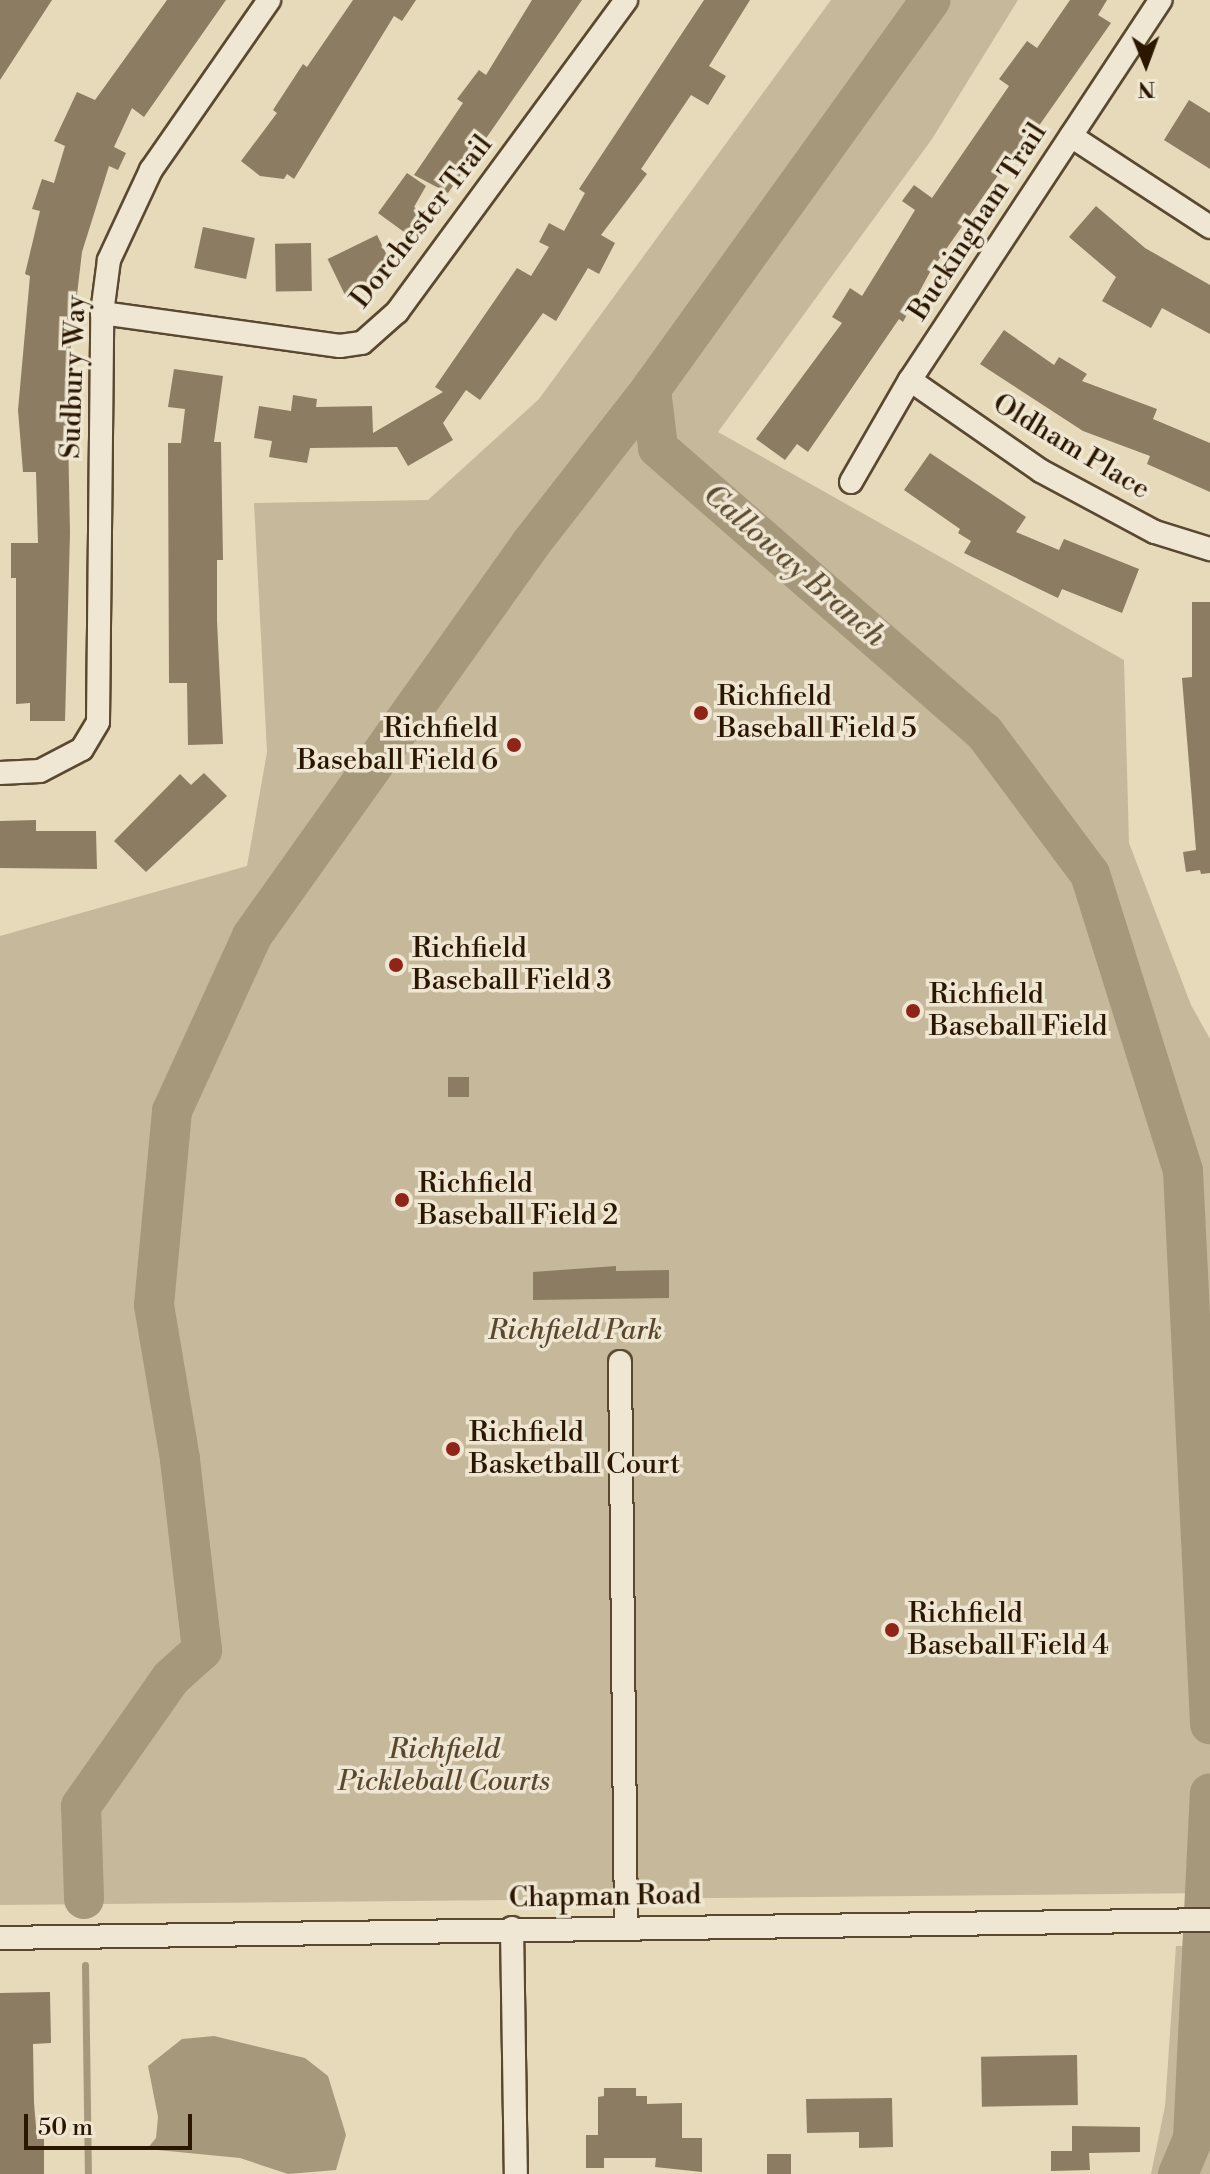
<!DOCTYPE html>
<html>
<head>
<meta charset="utf-8">
<style>
	body { margin:0 }
	#map { position:relative; width:1210px; height:2174px; overflow:hidden; background:#e6dabb; font-family:"Libre Bodoni",serif }
	div>[style] { position:absolute }
	.green>* { inset:0; background:#c6b99b }
	.water>* { inset:0; background:#a6987b }
	.stream>* { height:7px; margin:-3.5px; padding:0 3.5px; transform-origin:3.5px; border-radius:3.5px; background:#a6987b }
	.river>* { height:40px; margin:-20px; padding:0 20px; transform-origin:20px; border-radius:20px; background:#a6987b }
	.building>* { inset:0; background:#8c7c61; transform-origin:0 0 }
	.roads { filter:drop-shadow(2px 0 #5a482f) drop-shadow(-2px 0 #5a482f) drop-shadow(0 2px #5a482f) drop-shadow(0 -2px #5a482f) }
	.minor>* { height:22px; margin:-11px; padding:0 11px; transform-origin:11px; border-radius:11px; background:#efe7d3 }
	.dots>* { width:22px; height:22px; translate:-50% -50%; box-sizing:border-box; border:4px solid #efe7d3; border-radius:50% }
	span { translate:-50% -50%; white-space:nowrap; text-align:center; line-height:1.15; -webkit-text-stroke:7px #efe7d3; paint-order:stroke }
	.street-label { font-size:28px; color:#2b1700 }
	.poi-label { font-size:28px; color:#2b1700 }
	.left { translate:0 -50%; text-align:left }
	.right { translate:-100% -50%; text-align:right }
	.park-label { font-size:28px; color:#5a482e; font-style:italic }
	.water-label { font-size:30px; color:#5c4b31; font-style:italic }
	.north { position:absolute; left:1106px; top:24px; width:80px; height:80px; -webkit-text-stroke:6px #efe7d3; paint-order:stroke; rotate:179deg; font-size:22px; font-weight:700; line-height:32px; text-align:center; color:#2b1700 }
	.north::after { content:''; display:block; margin:auto; width:28px; height:36px; background:#2b1700; clip-path:polygon(50% 0,100% 100%,50% 72%,0 100%) }
	.scale { position:absolute; left:24px; top:2114px; width:168px; height:36px; box-sizing:border-box; border:4px solid #2b1700; border-top:0; padding-left:10px; font-size:24px; line-height:28px; white-space:nowrap; color:#2b1700; -webkit-text-stroke:6px #efe7d3; paint-order:stroke }
</style>
</head>
<body>
<div id="map">
	<div class="green">
		<div style="clip-path:polygon(831px 0,1018px 0,932px 139px,718px 432px,1124px 660px,1129px 843px,1191px 1005px,1210px 1039px,1210px 1893px,0 1905px,0 936px,247px 866px,267px 752px,254px 503px,428px 500px,539px 399px)"></div>
		<div style="clip-path:polygon(1176px 1946px,1210px 1946px,1210px 2174px,1151px 2174px,1165px 2106px)"></div>
	</div>
	<div class="water">
		<div style="clip-path:polygon(214px 2036px,305px 2058px,328px 2076px,346px 2135px,336px 2170px,288px 2174px,240px 2158px,147px 2149px,156px 2138px,158px 2117px,148px 2066px,182px 2039px)"></div>
	</div>
	<div class="stream">
		<div style="left:85px;top:1965px;width:209px;rotate:89.2deg"></div>
	</div>
	<div class="river">
		<div style="left:651px;top:389px;width:59px;rotate:83.2deg"></div>
		<div style="left:658px;top:448px;width:432px;rotate:41.1deg"></div>
		<div style="left:984px;top:732px;width:177px;rotate:53.3deg"></div>
		<div style="left:1090px;top:874px;width:311px;rotate:72.6deg"></div>
		<div style="left:1183px;top:1171px;width:554px;rotate:87.2deg"></div>
		<div style="left:84px;top:1899px;width:93px;rotate:-91.8deg"></div>
		<div style="left:81px;top:1806px;width:156px;rotate:-54.9deg"></div>
		<div style="left:171px;top:1678px;width:42px;rotate:-42.1deg"></div>
		<div style="left:202px;top:1650px;width:192px;rotate:-96.6deg"></div>
		<div style="left:180px;top:1459px;width:156px;rotate:-99.6deg"></div>
		<div style="left:154px;top:1305px;width:195px;rotate:-84.7deg"></div>
		<div style="left:172px;top:1111px;width:192px;rotate:-65.4deg"></div>
		<div style="left:252px;top:936px;width:483px;rotate:-54.6deg"></div>
		<div style="left:532px;top:542px;width:194px;rotate:-52.1deg"></div>
		<div style="left:651px;top:389px;width:479px;rotate:-54.3deg"></div>
		<div style="left:1178px;top:2174px;width:39px;rotate:-67deg"></div>
		<div style="left:1193px;top:2138px;width:345px;rotate:-87.2deg"></div>
	</div>
	<div class="building">
		<div style="clip-path:polygon(0 0,52px 0,0 80px)"></div>
		<div style="clip-path:polygon(167px 0,226px 0,144px 117px,132px 108px,114px 147px,126px 153px,118px 170px,109px 166px,82px 252px,67px 380px,70px 533px,65px 721px,30px 721px,30px 703px,16px 704px,16px 578px,11px 578px,11px 543px,38px 543px,36px 472px,23px 472px,18px 410px,30px 276px,25px 274px,40px 211px,32px 209px,42px 179px,54px 183px,65px 146px,54px 141px,77px 92px,95px 100px)"></div>
		<div style="clip-path:polygon(353px 0,416px 0,402px 21px,394px 16px,294px 179px,287px 174px,284px 179px,260px 176px,241px 161px,277px 113px,273px 110px,303px 64px,307px 67px)"></div>
		<div style="clip-path:polygon(532px 0,582px 0,448px 193px,414px 175px,463px 103px,457px 99px,479px 70px,486px 75px)"></div>
		<div style="clip-path:polygon(704px 0,750px 0,709px 66px,726px 76px,708px 105px,691px 95px,641px 169px,647px 174px,601px 235px,615px 243px,599px 274px,588px 268px,556px 321px,543px 313px,480px 400px,466px 390px,443px 423px,453px 440px,408px 466px,397px 447px,310px 448px,307px 463px,269px 457px,272px 441px,254px 438px,259px 406px,291px 411px,293px 395px,317px 399px,316px 407px,372px 406px,373px 433px,443px 392px,435px 387px,517px 268px,531px 276px,549px 247px,539px 242px,549px 223px,564px 231px,585px 193px,579px 189px)"></div>
		<div style="clip-path:polygon(1070px 0,1107px 0,1098px 15px,1111px 23px,1010px 167px,1006px 164px,930px 272px,903px 322px,899px 319px,808px 452px,797px 444px,785px 460px,756px 439px,842px 323px,832px 317px,850px 288px,862px 296px,898px 238px,915px 210px,902px 201px,914px 185px,932px 198px,1009px 86px,999px 79px,1027px 41px,1037px 48px)"></div>
		<div style="clip-path:polygon(1189px 100px,1210px 113px,1210px 169px,1164px 140px)"></div>
		<div style="clip-path:polygon(407px 173px,426px 186px,414px 207px,431px 217px,415px 240px,378px 213px)"></div>
		<div style="clip-path:polygon(1096px 206px,1145px 248px,1210px 285px,1210px 334px,1162px 308px,1151px 328px,1102px 301px,1116px 277px,1069px 237px)"></div>
		<div style="left:203px;top:227px;width:53px;height:42px;rotate:12deg"></div>
		<div style="left:377px;top:235px;width:41px;height:55px;rotate:64deg"></div>
		<div style="left:311px;top:243px;width:48px;height:36px;rotate:89deg"></div>
		<div style="clip-path:polygon(1004px 330px,1054px 365px,1059px 357px,1087px 374px,1082px 381px,1157px 409px,1153px 419px,1210px 443px,1210px 492px,1147px 464px,1150px 456px,1083px 431px,980px 364px)"></div>
		<div style="clip-path:polygon(174px 369px,223px 376px,214px 442px,221px 442px,223px 560px,217px 560px,217px 621px,223px 744px,188px 745px,187px 683px,169px 683px,168px 443px,181px 443px,185px 409px,168px 407px)"></div>
		<div style="clip-path:polygon(930px 453px,1026px 517px,1016px 532px,1059px 550px,1064px 539px,1139px 569px,1122px 613px,1062px 589px,1058px 598px,964px 553px,971px 541px,958px 533px,960px 529px,904px 490px)"></div>
		<div style="clip-path:polygon(1192px 602px,1210px 602px,1210px 873px,1201px 874px,1200px 870px,1186px 872px,1183px 852px,1196px 850px,1182px 678px,1192px 677px)"></div>
		<div style="clip-path:polygon(204px 773px,227px 796px,146px 872px,114px 841px,180px 774px,191px 785px)"></div>
		<div style="clip-path:polygon(36px 820px,36px 831px,96px 831px,97px 869px,0 868px,0 821px)"></div>
		<div style="left:448px;top:1077px;width:21px;height:20px"></div>
		<div style="clip-path:polygon(616px 1266px,616px 1271px,669px 1270px,669px 1298px,533px 1300px,533px 1272px)"></div>
		<div style="clip-path:polygon(50px 1992px,51px 2043px,33px 2044px,34px 2103px,37px 2139px,44px 2139px,44px 2174px,0 2174px,0 1993px)"></div>
		<div style="left:1077px;top:2055px;width:50px;height:96px;rotate:89deg"></div>
		<div style="clip-path:polygon(604px 2088px,636px 2088px,636px 2096px,647px 2096px,647px 2104px,682px 2103px,682px 2138px,702px 2138px,702px 2172px,655px 2167px,656px 2158px,604px 2158px,604px 2168px,586px 2168px,586px 2135px,598px 2135px,598px 2097px,604px 2096px)"></div>
		<div style="clip-path:polygon(892px 2098px,893px 2147px,859px 2148px,859px 2132px,807px 2133px,806px 2099px)"></div>
		<div style="clip-path:polygon(1072px 2126px,1140px 2127px,1140px 2152px,1089px 2153px,1090px 2170px,1051px 2171px,1051px 2151px,1072px 2151px)"></div>
		<div style="left:767px;top:2154px;width:24px;height:20px"></div>
	</div>
	<div class="roads">
		<div class="minor">
			<div style="left:1071px;top:136px;width:166px;rotate:33.2deg"></div>
			<div style="left:102px;top:313px;width:240px;rotate:7.9deg"></div>
			<div style="left:340px;top:346px;width:22px;rotate:-8deg"></div>
			<div style="left:362px;top:343px;width:47px;rotate:-41.5deg"></div>
			<div style="left:397px;top:312px;width:387px;rotate:-53.7deg"></div>
			<div style="left:910px;top:380px;width:160px;rotate:34.8deg"></div>
			<div style="left:1041px;top:471px;width:129px;rotate:28.2deg"></div>
			<div style="left:1155px;top:532px;width:58px;rotate:17.2deg"></div>
			<div style="left:851px;top:482px;width:118px;rotate:-60deg"></div>
			<div style="left:910px;top:380px;width:455px;rotate:-56.6deg"></div>
			<div style="left:0;top:773px;width:40px;rotate:-2.9deg"></div>
			<div style="left:40px;top:771px;width:47px;rotate:-27.6deg"></div>
			<div style="left:82px;top:749px;width:31px;rotate:-59deg"></div>
			<div style="left:98px;top:722px;width:409px;rotate:-89.4deg"></div>
			<div style="left:102px;top:313px;width:53px;rotate:-82.5deg"></div>
			<div style="left:109px;top:260px;width:99px;rotate:-65deg"></div>
			<div style="left:151px;top:170px;width:207px;rotate:-55.2deg"></div>
			<div style="left:620px;top:1362px;width:564px;rotate:89.39deg"></div>
			<div style="left:512px;top:1928px;width:246px;rotate:89.1deg"></div>
			<div style="left:0;top:1938px;width:1210px;rotate:-0.85deg"></div>
		</div>
	</div>
	<div class="dots">
		<div style="left:701px;top:713px;background:#8f2418"></div>
		<div style="left:514px;top:745px;background:#8f2418"></div>
		<div style="left:396px;top:965px;background:#8f2418"></div>
		<div style="left:913px;top:1011px;background:#8f2418"></div>
		<div style="left:402px;top:1200px;background:#8f2418"></div>
		<div style="left:453px;top:1449px;background:#8f2418"></div>
		<div style="left:892px;top:1630px;background:#8f2418"></div>
	</div>
	<div class="street-label">
		<span style="left:422px;top:222px;rotate:-52deg">Dorchester Trail</span>
		<span style="left:978px;top:222px;rotate:-57deg">Buckingham Trail</span>
		<span style="left:74px;top:377px;rotate:-88deg">Sudbury Way</span>
		<span style="left:1071px;top:447px;rotate:31deg">Oldham Place</span>
		<span style="left:605px;top:1897px;rotate:-1deg">Chapman Road</span>
	</div>
	<div class="poi-label">
		<span class="left" style="left:717px;top:713px">Richfield<br>Baseball Field 5</span>
		<span class="right" style="left:498px;top:745px">Richfield<br>Baseball Field 6</span>
		<span class="left" style="left:412px;top:965px">Richfield<br>Baseball Field 3</span>
		<span class="left" style="left:929px;top:1011px">Richfield<br>Baseball Field</span>
		<span class="left" style="left:418px;top:1200px">Richfield<br>Baseball Field 2</span>
		<span class="left" style="left:469px;top:1449px">Richfield<br>Basketball Court</span>
		<span class="left" style="left:908px;top:1630px">Richfield<br>Baseball Field 4</span>
	</div>
	<div class="park-label">
		<span style="left:575px;top:1331px">Richfield Park</span>
		<span style="left:444px;top:1766px">Richfield<br>Pickleball Courts</span>
	</div>
	<div class="water-label">
		<span style="left:794px;top:566px;rotate:41deg">Calloway Branch</span>
	</div>
	<div class="north">N</div>
	<div class="scale">50 m</div>
</div>
</body>
</html>
